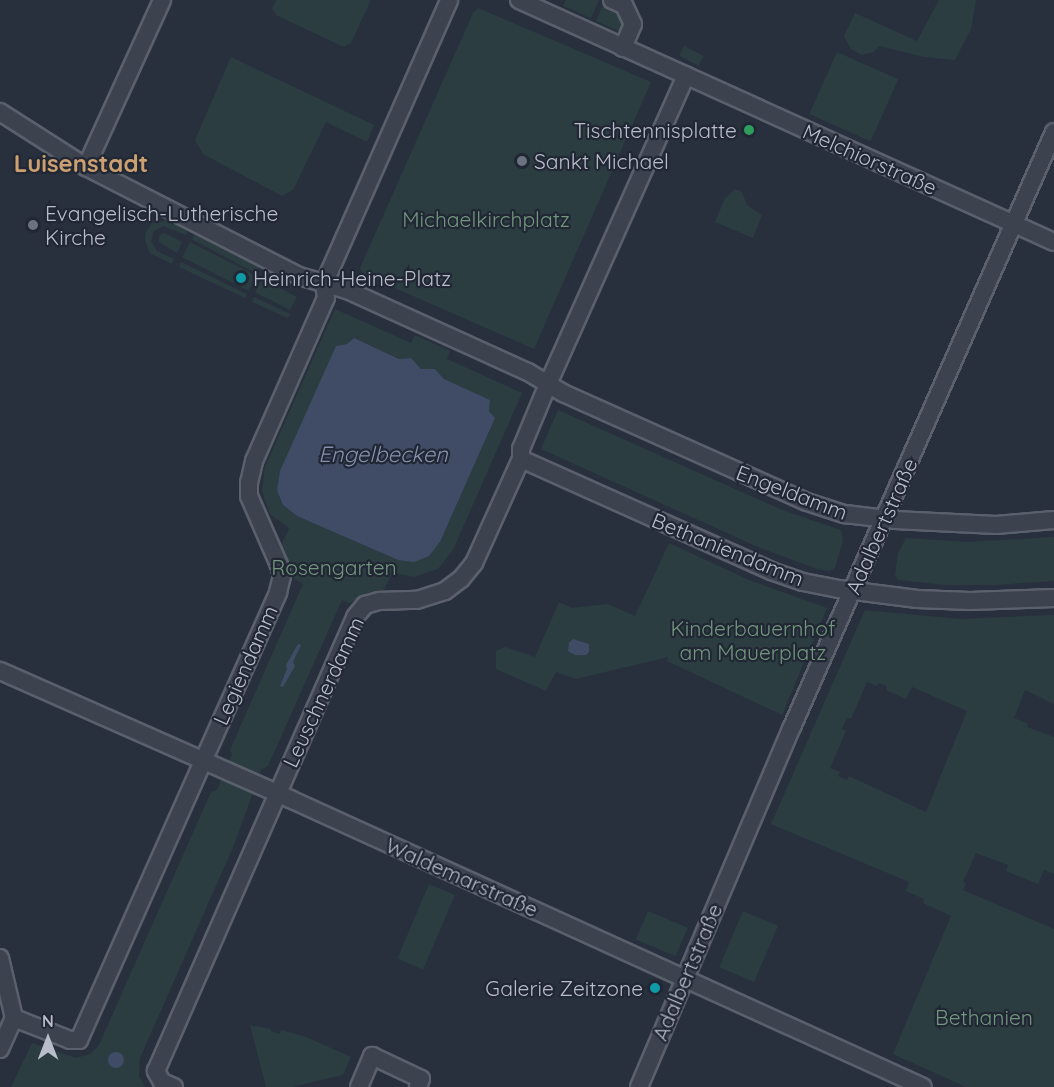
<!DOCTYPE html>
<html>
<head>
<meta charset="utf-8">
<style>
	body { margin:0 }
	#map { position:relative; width:1054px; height:1087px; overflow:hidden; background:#28303e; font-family:Quicksand,sans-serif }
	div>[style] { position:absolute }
	.green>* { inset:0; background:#2b3d40; transform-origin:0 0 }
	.water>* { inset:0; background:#404c66 }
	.round { border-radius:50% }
	.roads { filter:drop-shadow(2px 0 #5a606c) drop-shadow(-2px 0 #5a606c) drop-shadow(0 2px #5a606c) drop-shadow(0 -2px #5a606c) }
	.minor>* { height:16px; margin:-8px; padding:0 8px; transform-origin:8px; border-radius:8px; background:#3c424e }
	.dots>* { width:16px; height:16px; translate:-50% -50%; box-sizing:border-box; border:3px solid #212734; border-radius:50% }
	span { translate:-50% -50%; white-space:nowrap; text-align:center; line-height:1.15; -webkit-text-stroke:4.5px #212734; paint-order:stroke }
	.poi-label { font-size:21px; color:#b8bdc9 }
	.right { translate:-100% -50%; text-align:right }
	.left { translate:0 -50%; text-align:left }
	.street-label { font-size:21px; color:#b8bdc9 }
	.park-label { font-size:21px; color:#72977e }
	.water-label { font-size:22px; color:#8391ad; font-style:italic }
	.quarter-label { font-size:24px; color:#cca071; font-weight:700 }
	.north { position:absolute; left:18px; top:1009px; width:60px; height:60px; -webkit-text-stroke:4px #212734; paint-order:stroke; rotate:0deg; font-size:16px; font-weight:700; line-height:24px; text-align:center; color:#b8bdc9 }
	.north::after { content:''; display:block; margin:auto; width:21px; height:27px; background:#b8bdc9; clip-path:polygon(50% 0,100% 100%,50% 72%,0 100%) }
</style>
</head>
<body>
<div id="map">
	<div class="green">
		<div style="clip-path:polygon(276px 0,371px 0,351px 43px,344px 47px,276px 15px,272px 9px)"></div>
		<div style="clip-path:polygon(566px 0,599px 0,591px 18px,563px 6px)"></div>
		<div style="clip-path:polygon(939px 0,976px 0,971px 29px,955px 60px,924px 57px,879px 46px,874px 52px,862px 55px,851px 49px,846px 40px,844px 36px,855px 13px,917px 41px)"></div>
		<div style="clip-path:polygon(604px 2px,618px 9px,626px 25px,623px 33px,596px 21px)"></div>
		<div style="clip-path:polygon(478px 8px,651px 82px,534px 349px,363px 274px,360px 268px,473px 13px)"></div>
		<div style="left:684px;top:46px;width:22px;height:11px;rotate:27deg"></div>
		<div style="left:837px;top:52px;width:67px;height:68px;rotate:24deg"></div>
		<div style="clip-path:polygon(231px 57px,374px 125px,367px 142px,326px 122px,293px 190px,282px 196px,203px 154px,195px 140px)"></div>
		<div style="clip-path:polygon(735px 189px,742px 192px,747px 205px,762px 215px,753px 238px,715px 222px,725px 198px)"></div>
		<div style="clip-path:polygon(169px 220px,188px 230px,186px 235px,163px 226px,154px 231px,151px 241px,157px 251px,174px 259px,172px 264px,150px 253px,145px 240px,146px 232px,152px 223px)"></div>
		<div style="clip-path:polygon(164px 233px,182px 242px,177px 253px,159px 242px,159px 236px)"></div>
		<div style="left:195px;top:233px;width:73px;height:7px;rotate:28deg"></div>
		<div style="left:190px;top:242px;width:74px;height:17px;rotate:27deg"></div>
		<div style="clip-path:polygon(181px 262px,247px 294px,245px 298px,179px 267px)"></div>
		<div style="left:262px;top:279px;width:39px;height:15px;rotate:27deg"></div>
		<div style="left:254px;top:297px;width:40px;height:5px;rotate:25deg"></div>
		<div style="clip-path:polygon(evenodd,335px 309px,411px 343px,415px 335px,450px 351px,447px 359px,522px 393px,453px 550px,438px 569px,414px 577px,392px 573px,383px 592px,350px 603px,342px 600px,268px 766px,261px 770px,234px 845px,140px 1058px,139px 1076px,145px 1087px,11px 1087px,32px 1043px,76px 1058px,90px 1054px,99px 1045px,211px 792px,217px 790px,232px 754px,230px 750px,303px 584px,294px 579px,281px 546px,289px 528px,270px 514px,262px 491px,265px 467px,335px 309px,354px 338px,399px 359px,411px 358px,421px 369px,435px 369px,444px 379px,490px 400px,489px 411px,495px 418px,440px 542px,429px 556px,398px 560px,297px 516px,283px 505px,336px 346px,347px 344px,354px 338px)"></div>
		<div style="clip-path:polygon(558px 410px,782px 510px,841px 530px,843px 540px,835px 568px,829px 571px,817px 569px,758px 547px,541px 449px)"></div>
		<div style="clip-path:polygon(1054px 537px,1054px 581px,995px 585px,946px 585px,898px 580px,895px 576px,898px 553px,906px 538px,968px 542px)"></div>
		<div style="clip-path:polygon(669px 543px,749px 580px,827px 608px,782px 715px,667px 661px,668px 657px,576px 679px,556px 672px,546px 691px,496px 669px,496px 651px,505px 647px,535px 657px,559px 602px,572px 608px,608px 604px,635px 616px)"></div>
		<div style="clip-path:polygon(evenodd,865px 610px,960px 619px,1054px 615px,1054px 704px,1025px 690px,1014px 718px,1028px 724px,1027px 727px,1054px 737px,1054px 874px,1044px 870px,1038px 884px,1006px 871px,1008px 865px,976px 853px,963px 882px,966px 883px,963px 890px,1054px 929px,1054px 1087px,966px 1087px,893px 1054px,951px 916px,923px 903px,924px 899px,906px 891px,909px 882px,771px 824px,865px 610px,867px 682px,877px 686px,879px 683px,887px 686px,886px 690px,906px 699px,912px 687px,967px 711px,926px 812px,849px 776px,847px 780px,838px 776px,840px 772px,830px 768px,846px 731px,842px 729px,847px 718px,851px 719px,867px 682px)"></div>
		<div style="left:429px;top:884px;width:28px;height:81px;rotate:23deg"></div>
		<div style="left:648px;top:911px;width:43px;height:31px;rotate:23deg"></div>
		<div style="left:743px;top:911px;width:38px;height:61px;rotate:23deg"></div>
		<div style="clip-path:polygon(250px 1025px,271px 1029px,271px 1031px,279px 1034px,281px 1030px,306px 1037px,351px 1057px,343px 1075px,291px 1087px,266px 1087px)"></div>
	</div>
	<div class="water">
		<div style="clip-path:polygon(354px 338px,399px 359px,411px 358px,421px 369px,435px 369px,444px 379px,490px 400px,489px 411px,495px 418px,440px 542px,429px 556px,414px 562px,398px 560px,297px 516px,283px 505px,277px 490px,280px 471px,336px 346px,347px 344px)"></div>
		<div style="clip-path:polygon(573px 639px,589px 644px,589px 652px,586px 655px,575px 655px,568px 651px,569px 643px)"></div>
		<div style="clip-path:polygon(298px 644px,301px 645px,293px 662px,295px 666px,283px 687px,280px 686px,287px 669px,286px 665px)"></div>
		<div class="round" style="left:108px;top:1052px;width:16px;height:16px"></div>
	</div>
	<div class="roads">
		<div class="minor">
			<div style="left:519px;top:0;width:587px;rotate:24.34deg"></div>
			<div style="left:612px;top:0;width:13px;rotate:23deg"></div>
			<div style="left:624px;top:5px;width:21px;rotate:65deg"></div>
			<div style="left:633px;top:24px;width:26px;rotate:113deg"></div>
			<div style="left:0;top:112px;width:102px;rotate:32.6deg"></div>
			<div style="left:86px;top:167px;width:239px;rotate:27.1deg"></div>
			<div style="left:299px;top:276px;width:50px;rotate:16.3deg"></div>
			<div style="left:347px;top:290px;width:199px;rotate:24.4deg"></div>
			<div style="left:528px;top:372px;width:41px;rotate:31deg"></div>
			<div style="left:563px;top:393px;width:267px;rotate:24.1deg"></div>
			<div style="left:807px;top:502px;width:40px;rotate:18deg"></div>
			<div style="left:845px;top:514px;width:50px;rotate:6.8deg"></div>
			<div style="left:895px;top:520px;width:101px;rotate:2.8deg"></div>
			<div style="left:996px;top:525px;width:58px;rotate:-4.9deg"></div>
			<div style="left:86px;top:167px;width:183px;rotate:-65.5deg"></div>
			<div style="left:324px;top:284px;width:310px;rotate:-66.2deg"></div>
			<div style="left:521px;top:459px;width:274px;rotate:24.1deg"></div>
			<div style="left:771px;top:571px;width:34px;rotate:19deg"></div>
			<div style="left:803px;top:582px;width:37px;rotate:11deg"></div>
			<div style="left:839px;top:589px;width:79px;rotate:7.3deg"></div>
			<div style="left:917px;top:599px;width:53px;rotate:2.2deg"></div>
			<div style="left:970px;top:601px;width:84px;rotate:-2deg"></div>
			<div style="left:0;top:671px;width:317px;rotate:23.8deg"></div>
			<div style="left:290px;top:799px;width:695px;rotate:24.46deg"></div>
			<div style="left:0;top:958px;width:62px;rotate:76.9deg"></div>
			<div style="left:14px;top:1018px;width:60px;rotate:21.4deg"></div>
			<div style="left:70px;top:1040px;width:9px"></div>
			<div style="left:79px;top:1040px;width:490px;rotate:-66deg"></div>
			<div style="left:278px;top:592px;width:16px;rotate:-76deg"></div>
			<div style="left:282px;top:576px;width:11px;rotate:-105deg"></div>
			<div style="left:279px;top:565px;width:75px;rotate:-113.5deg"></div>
			<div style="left:249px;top:496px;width:13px;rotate:-90deg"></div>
			<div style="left:249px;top:483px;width:23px;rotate:-77deg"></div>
			<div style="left:254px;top:461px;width:178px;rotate:-66.2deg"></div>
			<div style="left:326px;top:298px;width:14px;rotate:-98deg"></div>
			<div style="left:0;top:1049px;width:34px;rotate:-66deg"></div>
			<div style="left:174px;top:1087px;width:13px;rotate:-157deg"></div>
			<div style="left:162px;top:1082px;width:13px;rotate:-119deg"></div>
			<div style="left:156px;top:1071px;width:496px;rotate:-66.3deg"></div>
			<div style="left:355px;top:617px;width:16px;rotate:-50deg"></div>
			<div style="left:365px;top:605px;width:15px;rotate:-16deg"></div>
			<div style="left:379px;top:601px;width:38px;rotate:-2deg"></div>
			<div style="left:417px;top:600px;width:29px;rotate:-18deg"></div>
			<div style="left:445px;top:591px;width:20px;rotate:-37deg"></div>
			<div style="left:461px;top:579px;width:21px;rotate:-51deg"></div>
			<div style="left:474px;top:563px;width:114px;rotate:-65.7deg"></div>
			<div style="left:521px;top:459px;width:10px;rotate:-90deg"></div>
			<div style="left:521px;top:449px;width:70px;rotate:-67.4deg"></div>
			<div style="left:548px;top:384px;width:338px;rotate:-65.9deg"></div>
			<div style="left:359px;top:1087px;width:34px;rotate:-67deg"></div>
			<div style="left:372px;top:1056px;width:54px;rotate:25.1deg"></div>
			<div style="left:421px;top:1079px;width:9px;rotate:111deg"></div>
			<div style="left:639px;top:1087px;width:391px;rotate:-67deg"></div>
			<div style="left:792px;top:727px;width:650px;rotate:-66.23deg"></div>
		</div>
	</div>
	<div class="dots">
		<div style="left:749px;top:130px;background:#2e9e5b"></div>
		<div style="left:522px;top:161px;background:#6b7280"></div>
		<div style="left:33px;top:225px;background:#6b7280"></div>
		<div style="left:241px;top:278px;background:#0f9aa8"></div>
		<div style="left:655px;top:988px;background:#0f9aa8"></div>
	</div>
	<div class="poi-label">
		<span class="right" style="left:737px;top:130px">Tischtennisplatte</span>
		<span class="left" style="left:534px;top:161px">Sankt Michael</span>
		<span class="left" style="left:45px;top:225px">Evangelisch-Lutherische<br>Kirche</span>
		<span class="left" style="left:253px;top:278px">Heinrich-Heine-Platz</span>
		<span class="right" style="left:643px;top:988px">Galerie Zeitzone</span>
	</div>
	<div class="street-label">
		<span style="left:870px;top:159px;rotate:24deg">Melchiorstraße</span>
		<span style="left:792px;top:492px;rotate:21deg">Engeldamm</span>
		<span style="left:881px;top:526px;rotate:-66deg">Adalbertstraße</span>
		<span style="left:728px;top:549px;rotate:22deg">Bethaniendamm</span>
		<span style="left:245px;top:665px;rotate:-66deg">Legiendamm</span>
		<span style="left:323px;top:692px;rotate:-65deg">Leuschnerdamm</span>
		<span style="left:462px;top:877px;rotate:24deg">Waldemarstraße</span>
		<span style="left:687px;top:972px;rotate:-67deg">Adalbertstraße</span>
	</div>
	<div class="park-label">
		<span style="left:486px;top:219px">Michaelkirchplatz</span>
		<span style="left:334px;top:567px">Rosengarten</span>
		<span style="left:753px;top:640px">Kinderbauernhof<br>am Mauerplatz</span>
		<span style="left:984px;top:1017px">Bethanien</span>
	</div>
	<div class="water-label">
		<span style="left:383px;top:455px">Engelbecken</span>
	</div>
	<div class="quarter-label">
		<span style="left:81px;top:164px">Luisenstadt</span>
	</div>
	<div class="north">N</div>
</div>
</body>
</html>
